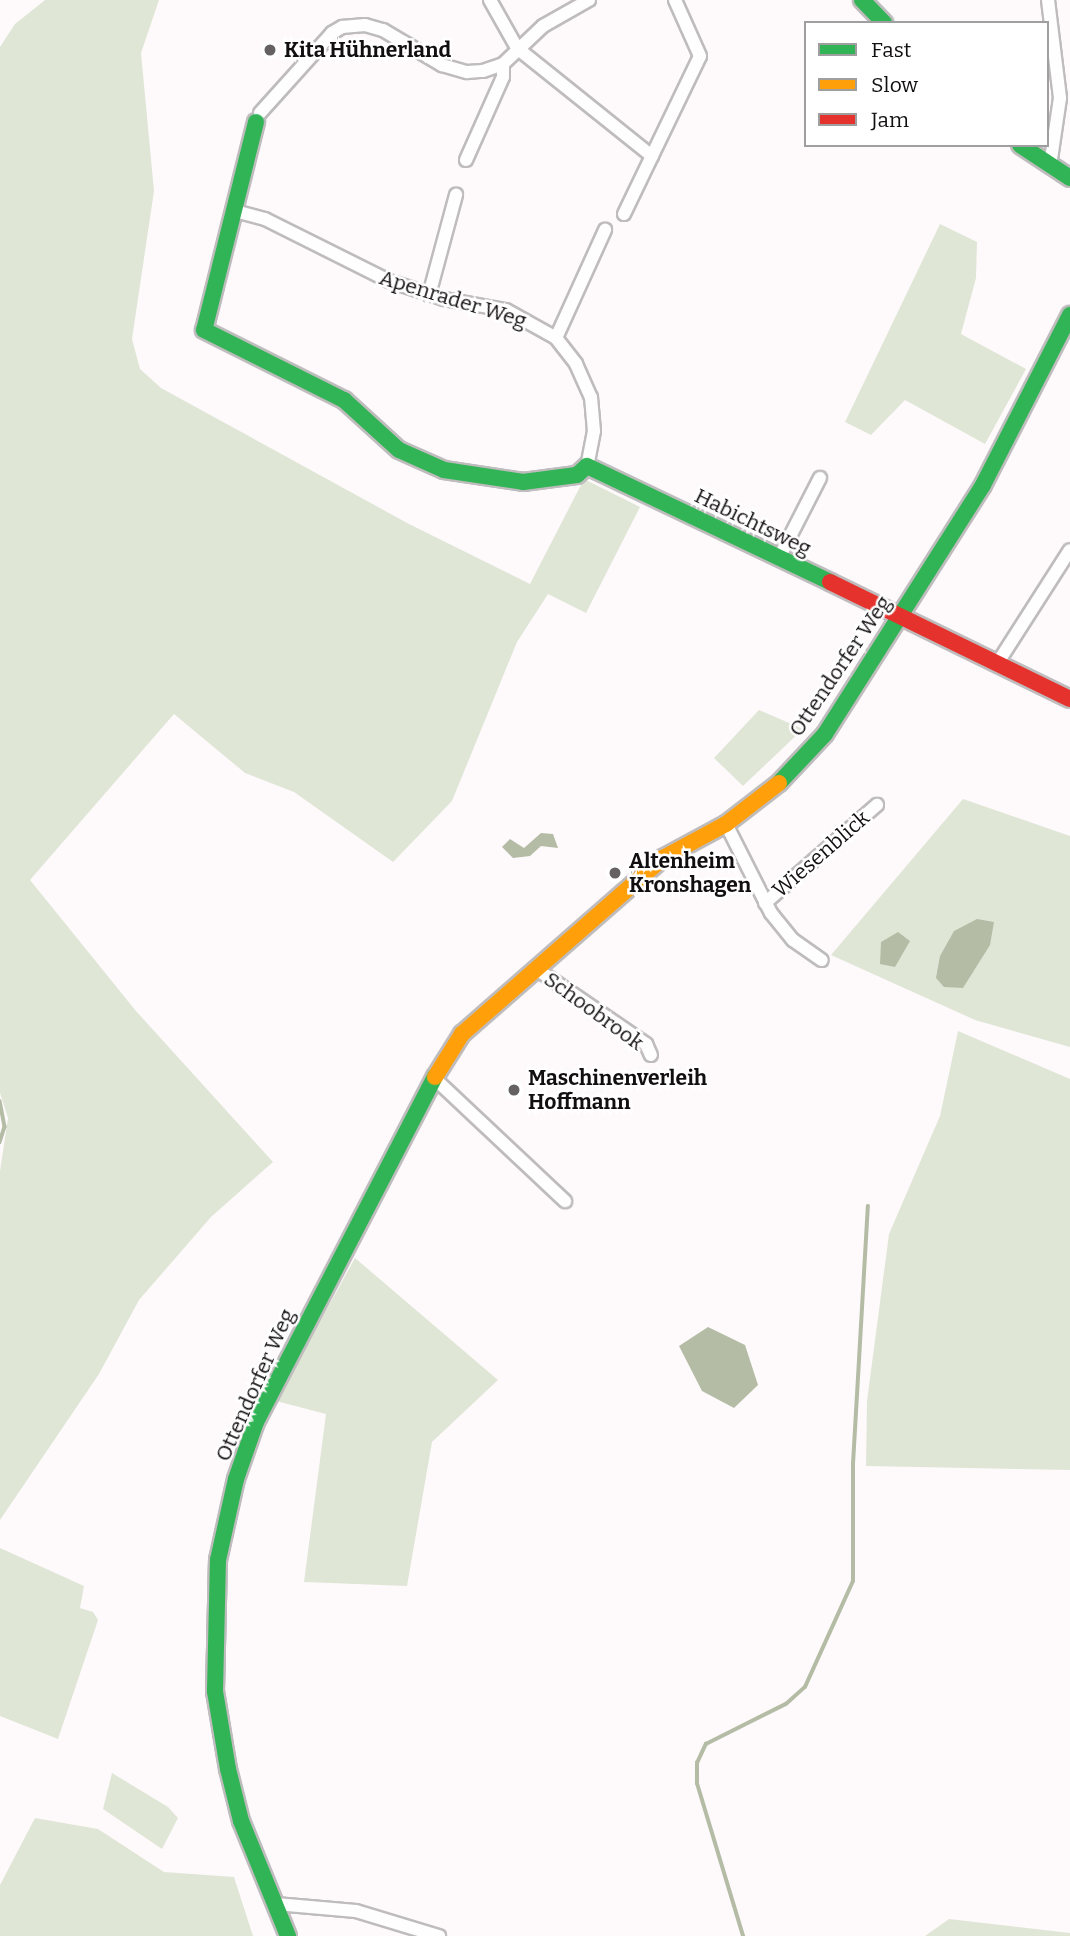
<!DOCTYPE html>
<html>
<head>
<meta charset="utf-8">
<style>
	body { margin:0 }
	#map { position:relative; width:1070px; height:1936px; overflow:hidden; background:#fefafc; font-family:Bitter,serif }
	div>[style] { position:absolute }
	.green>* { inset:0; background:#e0e6d6 }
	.water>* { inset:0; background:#b4bca5 }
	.stream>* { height:3.5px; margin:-1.75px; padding:0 1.75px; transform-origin:1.75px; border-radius:1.75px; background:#b4bca5 }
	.roads { filter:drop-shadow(2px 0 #bfbcbd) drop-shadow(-2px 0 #bfbcbd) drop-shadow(0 2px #bfbcbd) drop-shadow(0 -2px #bfbcbd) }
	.street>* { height:12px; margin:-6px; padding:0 6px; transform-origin:6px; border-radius:6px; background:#fffeff }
	.fast>* { height:16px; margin:-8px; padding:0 8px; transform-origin:8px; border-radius:8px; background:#30b455 }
	.slow>* { height:16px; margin:-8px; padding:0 8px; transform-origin:8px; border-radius:8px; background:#ff9f0a }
	.jam>* { height:16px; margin:-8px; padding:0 8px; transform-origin:8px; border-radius:8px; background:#e5322d }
	.dots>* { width:19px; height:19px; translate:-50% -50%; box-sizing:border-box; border:4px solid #fff; border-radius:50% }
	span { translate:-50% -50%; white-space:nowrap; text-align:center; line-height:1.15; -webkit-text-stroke:5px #fff; paint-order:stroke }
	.poi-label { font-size:21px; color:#120f10; font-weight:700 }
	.left { translate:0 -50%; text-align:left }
	.street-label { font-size:21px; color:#120f10 }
	.legend { position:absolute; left:804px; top:21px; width:245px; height:126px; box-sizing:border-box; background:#fff; border:2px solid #a09f9f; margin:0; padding:9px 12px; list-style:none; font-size:21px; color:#120f10 }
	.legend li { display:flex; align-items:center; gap:14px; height:35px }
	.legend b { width:35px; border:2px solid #a09f9f }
</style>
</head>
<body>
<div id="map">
	<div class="green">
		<div style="clip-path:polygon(45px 0,159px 0,141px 53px,154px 191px,132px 339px,140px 369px,161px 388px,409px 524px,530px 584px,584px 479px,640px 507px,586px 613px,548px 594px,517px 642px,452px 801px,393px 862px,294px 792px,245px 773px,174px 714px,30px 880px,136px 1011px,273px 1162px,211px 1217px,139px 1300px,99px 1374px,0 1520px,0 1171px,8px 1118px,0 1093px,0 47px,15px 24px)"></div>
		<div style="clip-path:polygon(940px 224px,977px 242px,976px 278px,961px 334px,1026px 369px,985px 444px,905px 400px,871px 435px,845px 422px)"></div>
		<div style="clip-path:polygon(759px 710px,803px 729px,743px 786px,714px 758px)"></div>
		<div style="clip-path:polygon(963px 799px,1070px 836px,1070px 1047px,975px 1020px,831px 955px)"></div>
		<div style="clip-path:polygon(958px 1031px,1070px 1079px,1070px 1470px,866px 1466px,867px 1401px,889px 1234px,940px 1116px)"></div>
		<div style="clip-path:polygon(355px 1258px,498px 1380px,432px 1442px,407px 1586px,304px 1582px,326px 1414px,276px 1401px)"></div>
		<div style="clip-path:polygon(0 1548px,84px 1586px,80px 1608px,93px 1612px,98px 1620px,58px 1739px,0 1716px)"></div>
		<div style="clip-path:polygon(112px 1773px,168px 1807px,178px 1818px,162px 1849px,103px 1809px)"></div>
		<div style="clip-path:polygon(35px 1818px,98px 1829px,164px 1872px,234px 1877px,253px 1936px,0 1936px,0 1885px)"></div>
		<div style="clip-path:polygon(949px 1919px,1070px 1933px,1070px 1936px,925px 1936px)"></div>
	</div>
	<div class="water">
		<div style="clip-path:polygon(541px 833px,553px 834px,558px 848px,541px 846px,530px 856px,513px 858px,502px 847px,510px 839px,524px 848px)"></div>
		<div style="clip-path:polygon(977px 919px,994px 922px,990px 945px,963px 988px,944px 987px,936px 978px,940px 956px,954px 931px)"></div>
		<div style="clip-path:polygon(898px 932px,910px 941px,895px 967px,880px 964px,881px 942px)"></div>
		<div style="clip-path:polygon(708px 1327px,745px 1345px,758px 1385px,734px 1408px,702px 1391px,679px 1346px)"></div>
	</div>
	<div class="stream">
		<div style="left:0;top:1101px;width:26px;rotate:79deg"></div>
		<div style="left:5px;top:1127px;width:16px;rotate:108deg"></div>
		<div style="left:743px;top:1936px;width:159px;rotate:-106.8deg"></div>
		<div style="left:697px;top:1784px;width:21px;rotate:-90deg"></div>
		<div style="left:697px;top:1763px;width:21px;rotate:-65deg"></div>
		<div style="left:706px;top:1744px;width:89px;rotate:-26.6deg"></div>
		<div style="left:786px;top:1704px;width:25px;rotate:-42deg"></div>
		<div style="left:805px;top:1687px;width:116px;rotate:-65.6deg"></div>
		<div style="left:853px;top:1581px;width:117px;rotate:-90deg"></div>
		<div style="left:853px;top:1464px;width:258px;rotate:-86.7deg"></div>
	</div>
	<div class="roads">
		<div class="street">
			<div style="left:490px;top:0;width:55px;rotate:60.6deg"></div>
			<div style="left:517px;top:48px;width:173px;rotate:38.7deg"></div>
			<div style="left:1048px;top:0;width:99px;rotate:83deg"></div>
			<div style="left:1060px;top:98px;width:69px;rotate:98.4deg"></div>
			<div style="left:260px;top:113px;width:108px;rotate:-48deg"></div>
			<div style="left:332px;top:33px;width:12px;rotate:-31deg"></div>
			<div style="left:342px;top:27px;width:23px;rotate:-5deg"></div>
			<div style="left:365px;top:25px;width:19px;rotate:16deg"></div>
			<div style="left:383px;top:30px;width:69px;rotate:30.7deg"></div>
			<div style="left:442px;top:65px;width:26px;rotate:16deg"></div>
			<div style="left:467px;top:72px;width:16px;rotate:-4deg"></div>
			<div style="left:483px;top:71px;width:21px;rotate:-19deg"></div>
			<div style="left:503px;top:64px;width:55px;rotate:-43.5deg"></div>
			<div style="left:543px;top:26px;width:53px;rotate:-29.5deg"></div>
			<div style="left:466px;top:160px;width:91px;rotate:-66deg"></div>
			<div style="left:503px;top:77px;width:13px;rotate:-90deg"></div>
			<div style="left:235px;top:211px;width:31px;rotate:15deg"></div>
			<div style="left:265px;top:219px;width:139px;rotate:26.6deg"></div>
			<div style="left:389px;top:281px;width:58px;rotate:18.1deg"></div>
			<div style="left:444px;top:299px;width:63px;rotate:10.1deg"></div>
			<div style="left:506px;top:310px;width:57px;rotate:29.2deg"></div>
			<div style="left:556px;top:338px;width:33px;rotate:52deg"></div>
			<div style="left:576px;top:364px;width:36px;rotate:66deg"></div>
			<div style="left:591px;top:397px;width:34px;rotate:85deg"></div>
			<div style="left:594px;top:431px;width:36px;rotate:101deg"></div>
			<div style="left:624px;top:214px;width:175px;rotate:-64.3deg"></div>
			<div style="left:700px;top:56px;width:61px;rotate:-114.1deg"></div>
			<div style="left:429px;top:295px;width:104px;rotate:-74.9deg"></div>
			<div style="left:556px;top:338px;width:119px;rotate:-65.6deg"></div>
			<div style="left:779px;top:558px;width:90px;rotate:-62.9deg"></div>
			<div style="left:997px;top:664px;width:135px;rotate:-57.4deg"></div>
			<div style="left:726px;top:824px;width:100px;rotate:63.2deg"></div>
			<div style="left:771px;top:913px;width:35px;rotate:51deg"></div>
			<div style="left:793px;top:940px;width:35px;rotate:35deg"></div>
			<div style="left:765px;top:903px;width:149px;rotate:-41.2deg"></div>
			<div style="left:535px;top:968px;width:135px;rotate:34.4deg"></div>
			<div style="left:646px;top:1044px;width:12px;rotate:66deg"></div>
			<div style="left:434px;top:1078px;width:180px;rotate:43.2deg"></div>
			<div style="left:276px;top:1904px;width:80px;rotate:5deg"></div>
			<div style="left:356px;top:1911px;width:87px;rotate:16.8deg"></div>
		</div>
		<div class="fast">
			<div style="left:862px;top:0;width:32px;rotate:46deg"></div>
			<div style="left:256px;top:122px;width:214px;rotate:104deg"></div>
			<div style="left:204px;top:330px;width:157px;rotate:26.6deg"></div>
			<div style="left:344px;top:400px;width:74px;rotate:42.3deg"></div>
			<div style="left:399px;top:450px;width:49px;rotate:24deg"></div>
			<div style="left:444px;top:470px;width:80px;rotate:8.6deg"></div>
			<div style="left:523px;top:482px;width:54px;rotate:-7.4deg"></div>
			<div style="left:577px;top:475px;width:13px;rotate:-42deg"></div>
			<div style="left:587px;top:466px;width:269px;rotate:25.5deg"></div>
			<div style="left:1020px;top:145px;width:60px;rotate:33.4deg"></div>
			<div style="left:779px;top:783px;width:67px;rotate:-46.8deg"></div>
			<div style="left:825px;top:734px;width:295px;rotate:-57.6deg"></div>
			<div style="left:983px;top:485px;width:191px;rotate:-62.9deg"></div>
			<div style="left:288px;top:1936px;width:124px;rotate:-112.2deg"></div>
			<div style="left:241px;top:1821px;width:54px;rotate:-104deg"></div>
			<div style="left:228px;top:1769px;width:79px;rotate:-99.5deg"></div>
			<div style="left:215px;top:1691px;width:131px;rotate:-88.7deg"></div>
			<div style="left:218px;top:1560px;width:83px;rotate:-77.5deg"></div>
			<div style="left:236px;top:1479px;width:60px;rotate:-70.7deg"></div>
			<div style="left:256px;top:1422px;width:389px;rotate:-62.6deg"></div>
		</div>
		<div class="slow">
			<div style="left:435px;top:1077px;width:51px;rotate:-57.9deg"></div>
			<div style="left:462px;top:1034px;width:267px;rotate:-41.2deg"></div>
			<div style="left:663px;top:858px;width:72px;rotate:-28.4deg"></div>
			<div style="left:726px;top:824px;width:67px;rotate:-37.7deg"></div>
		</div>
		<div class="jam">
			<div style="left:830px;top:582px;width:267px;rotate:26deg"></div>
		</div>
	</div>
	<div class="dots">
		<div style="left:270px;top:50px;background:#656163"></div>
		<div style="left:615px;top:873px;background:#656163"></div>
		<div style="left:514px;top:1090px;background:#656163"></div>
	</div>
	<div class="poi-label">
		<span class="left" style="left:284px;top:50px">Kita Hühnerland</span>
		<span class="left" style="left:629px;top:873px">Altenheim<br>Kronshagen</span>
		<span class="left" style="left:528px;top:1090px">Maschinenverleih<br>Hoffmann</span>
	</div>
	<div class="street-label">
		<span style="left:453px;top:299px;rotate:17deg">Apenrader Weg</span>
		<span style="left:753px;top:522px;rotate:26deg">Habichtsweg</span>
		<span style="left:840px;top:666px;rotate:-56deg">Ottendorfer Weg</span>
		<span style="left:821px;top:854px;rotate:-41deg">Wiesenblick</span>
		<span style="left:594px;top:1011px;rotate:36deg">Schoobrook</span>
		<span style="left:255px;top:1385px;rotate:-66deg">Ottendorfer Weg</span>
	</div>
	<ul class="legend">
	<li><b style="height:9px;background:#30b455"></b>Fast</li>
	<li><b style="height:9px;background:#ff9f0a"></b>Slow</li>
	<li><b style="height:9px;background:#e5322d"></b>Jam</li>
	</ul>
</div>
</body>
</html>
